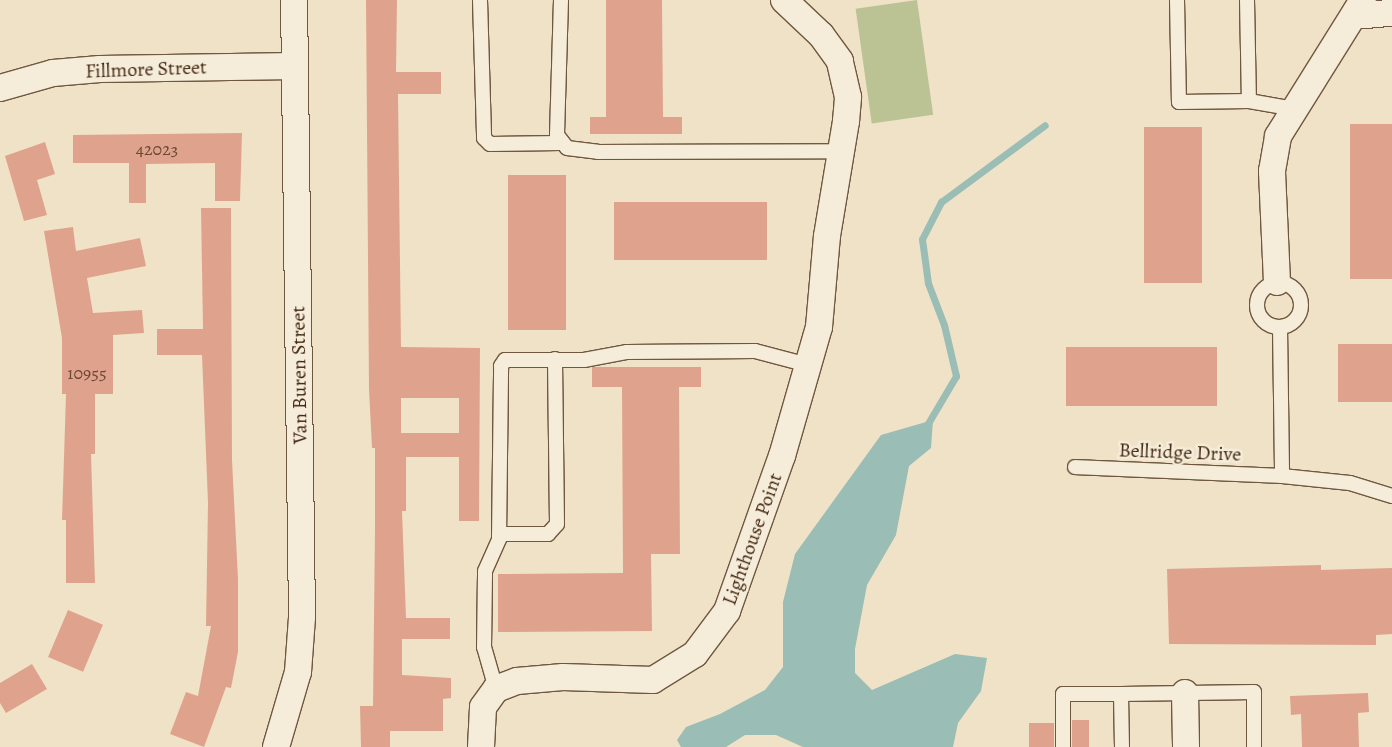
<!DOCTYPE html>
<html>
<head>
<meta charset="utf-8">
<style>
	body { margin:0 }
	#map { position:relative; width:1392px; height:747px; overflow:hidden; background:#f0e2c6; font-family:Alegreya,serif }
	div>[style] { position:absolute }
	.green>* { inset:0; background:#bbc394; transform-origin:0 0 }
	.water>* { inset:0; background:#9abdb6 }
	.stream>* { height:7px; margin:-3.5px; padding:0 3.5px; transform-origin:3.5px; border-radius:3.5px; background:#9abdb6 }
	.building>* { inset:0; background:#dfa38d; transform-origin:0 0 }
	.roads { filter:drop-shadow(1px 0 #6f5740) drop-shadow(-1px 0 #6f5740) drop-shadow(0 1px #6f5740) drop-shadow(0 -1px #6f5740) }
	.lane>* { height:14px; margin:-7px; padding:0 7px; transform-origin:7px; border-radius:7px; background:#f5ecda }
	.lane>.ring { margin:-7px; padding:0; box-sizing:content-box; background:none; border:14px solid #f5ecda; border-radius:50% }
	.street>* { height:26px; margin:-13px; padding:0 13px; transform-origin:13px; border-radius:13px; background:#f5ecda }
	span { translate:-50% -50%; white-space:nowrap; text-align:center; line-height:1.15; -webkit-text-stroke:5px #f5ecda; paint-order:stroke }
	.number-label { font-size:18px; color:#6b4832 }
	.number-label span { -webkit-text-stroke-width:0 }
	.street-label { font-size:20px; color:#442913 }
</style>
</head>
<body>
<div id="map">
	<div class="green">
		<div style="left:917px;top:0;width:116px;height:62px;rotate:82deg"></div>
	</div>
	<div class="water">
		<div style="clip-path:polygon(933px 420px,931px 448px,909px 466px,896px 535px,867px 585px,855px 649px,855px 673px,872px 690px,955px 654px,987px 658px,981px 691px,958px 723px,953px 747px,803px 747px,776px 735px,745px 735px,726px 747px,681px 747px,677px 740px,686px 727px,720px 714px,765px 690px,783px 667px,783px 602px,795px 554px,881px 435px)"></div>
	</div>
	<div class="stream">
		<div style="left:927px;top:425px;width:57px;rotate:-59.4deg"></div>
		<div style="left:956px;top:376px;width:52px;rotate:-103.2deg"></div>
		<div style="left:944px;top:325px;width:45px;rotate:-110.9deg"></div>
		<div style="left:928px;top:283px;width:44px;rotate:-97.8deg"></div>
		<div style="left:922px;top:239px;width:42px;rotate:-62.8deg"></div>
		<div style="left:941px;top:202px;width:129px;rotate:-36.5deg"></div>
	</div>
	<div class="building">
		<div style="clip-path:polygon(evenodd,366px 0,397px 0,396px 72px,441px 72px,441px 94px,398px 94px,401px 347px,480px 348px,479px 521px,459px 521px,459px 457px,406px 457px,406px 511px,402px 511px,406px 618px,450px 618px,450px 639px,402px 639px,402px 675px,451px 678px,451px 698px,443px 699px,443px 731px,390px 731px,390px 747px,361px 747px,360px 706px,373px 706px,375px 530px,375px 448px,372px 448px,369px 389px,366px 0,401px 398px,459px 398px,459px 433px,401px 433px,401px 398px)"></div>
		<div style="clip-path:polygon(606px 0,662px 0,663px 117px,682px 117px,682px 134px,590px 134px,590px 117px,606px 117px)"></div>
		<div style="left:1392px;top:124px;width:155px;height:42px;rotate:90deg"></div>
		<div style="left:1202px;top:127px;width:156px;height:58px;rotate:90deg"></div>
		<div style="clip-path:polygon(242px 133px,240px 201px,215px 201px,215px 163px,146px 164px,146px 203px,129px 203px,129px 163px,73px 163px,73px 135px)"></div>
		<div style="clip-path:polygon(45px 142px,55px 174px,37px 180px,47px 215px,24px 221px,5px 156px)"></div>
		<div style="left:508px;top:175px;width:58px;height:155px"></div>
		<div style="left:614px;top:202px;width:153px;height:58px"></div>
		<div style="clip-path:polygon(201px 208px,231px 208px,232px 460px,238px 579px,238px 652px,231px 688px,226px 687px,204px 747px,170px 734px,186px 692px,198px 696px,211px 626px,206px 626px,208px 503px,202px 355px,157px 355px,157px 329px,203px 329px)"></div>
		<div style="clip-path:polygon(73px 227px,76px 251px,140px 238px,146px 266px,87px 278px,93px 313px,142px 310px,144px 333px,113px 335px,113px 394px,95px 394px,95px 454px,91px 454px,95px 583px,66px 583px,66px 520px,62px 520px,66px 394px,62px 394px,62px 338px,44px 231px)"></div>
		<div style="left:1338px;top:344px;width:54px;height:58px"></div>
		<div style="left:1066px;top:347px;width:151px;height:59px"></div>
		<div style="clip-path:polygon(592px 367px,701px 367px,701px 387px,679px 387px,680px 554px,651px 554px,652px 631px,498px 632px,498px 574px,623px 573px,622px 387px,592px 387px)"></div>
		<div style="clip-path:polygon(1321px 565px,1321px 570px,1392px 568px,1392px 634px,1376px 635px,1376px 645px,1169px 644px,1167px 569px)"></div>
		<div style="left:68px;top:610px;width:38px;height:51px;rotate:23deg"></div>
		<div style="clip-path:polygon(32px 664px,47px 689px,6px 713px,0 703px,0 683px)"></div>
		<div style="clip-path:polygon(1368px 693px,1369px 712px,1358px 713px,1359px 747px,1302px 747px,1301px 714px,1291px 715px,1290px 696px)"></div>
		<div style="left:1072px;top:720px;width:17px;height:27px"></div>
		<div style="left:1029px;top:723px;width:25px;height:24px"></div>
	</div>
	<div class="roads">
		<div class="lane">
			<div style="left:480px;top:0;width:138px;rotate:88.3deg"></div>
			<div style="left:484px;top:138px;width:8px;rotate:45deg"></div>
			<div style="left:490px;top:144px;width:70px;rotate:-0.8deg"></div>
			<div style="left:561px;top:0;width:135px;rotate:91.7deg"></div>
			<div style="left:557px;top:135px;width:16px;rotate:52deg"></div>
			<div style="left:567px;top:148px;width:31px;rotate:7deg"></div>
			<div style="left:598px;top:152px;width:243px;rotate:-0.2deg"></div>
			<div style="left:1177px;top:0;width:102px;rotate:88.9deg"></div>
			<div style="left:1179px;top:102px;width:70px;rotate:-0.8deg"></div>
			<div style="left:1249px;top:101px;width:47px;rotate:9.9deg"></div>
			<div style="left:1247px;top:0;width:101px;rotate:88.9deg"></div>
			<div class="ring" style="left:1257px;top:283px;width:30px;height:30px"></div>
			<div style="left:1280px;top:327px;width:149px;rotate:89.2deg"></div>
			<div style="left:1282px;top:476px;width:68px;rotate:5.9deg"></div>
			<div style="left:1350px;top:483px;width:44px;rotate:17.2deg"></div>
			<div style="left:1075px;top:467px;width:207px;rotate:2.5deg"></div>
			<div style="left:499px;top:534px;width:49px"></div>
			<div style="left:548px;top:534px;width:13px;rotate:-48deg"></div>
			<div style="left:557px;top:524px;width:165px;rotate:-90.7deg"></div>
			<div style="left:496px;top:689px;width:44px;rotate:-105.9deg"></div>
			<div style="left:484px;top:647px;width:76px;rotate:-89.2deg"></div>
			<div style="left:485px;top:571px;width:35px;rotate:-66deg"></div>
			<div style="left:499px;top:539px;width:173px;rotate:-89.3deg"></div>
			<div style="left:501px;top:366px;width:7px;rotate:-56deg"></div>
			<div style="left:505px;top:360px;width:79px"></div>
			<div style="left:584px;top:360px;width:44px;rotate:-10.5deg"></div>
			<div style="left:627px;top:352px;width:128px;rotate:-0.4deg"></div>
			<div style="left:755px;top:351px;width:55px;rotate:14.8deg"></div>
			<div style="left:1063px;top:747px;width:53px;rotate:-90deg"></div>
			<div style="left:1063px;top:694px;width:58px"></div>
			<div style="left:1122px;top:747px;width:53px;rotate:-91.1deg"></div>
			<div style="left:1121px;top:694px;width:133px;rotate:-0.9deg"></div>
			<div style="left:1254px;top:692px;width:55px;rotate:90deg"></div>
		</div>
		<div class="street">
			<div style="left:1354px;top:16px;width:38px;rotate:-5deg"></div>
			<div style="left:0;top:88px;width:55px;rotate:-15.8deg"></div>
			<div style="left:53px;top:73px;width:47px;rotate:-4.9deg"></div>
			<div style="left:100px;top:69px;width:195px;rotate:-0.9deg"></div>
			<div style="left:1277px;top:282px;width:111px;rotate:-92.6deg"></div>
			<div style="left:1272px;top:171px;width:36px;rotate:-80deg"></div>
			<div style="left:1278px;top:136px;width:160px;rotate:-58deg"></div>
			<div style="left:1185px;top:693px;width:54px;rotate:88.9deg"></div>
			<div style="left:276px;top:747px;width:78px;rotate:-73.7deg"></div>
			<div style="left:298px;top:672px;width:55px;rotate:-85.8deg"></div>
			<div style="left:302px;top:617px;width:617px;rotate:-90.74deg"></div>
			<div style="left:481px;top:747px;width:40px;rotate:-87.1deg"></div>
			<div style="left:483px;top:707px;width:22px;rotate:-54deg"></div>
			<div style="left:496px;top:689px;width:22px;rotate:-21deg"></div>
			<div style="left:517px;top:681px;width:46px;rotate:-5deg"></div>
			<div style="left:563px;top:677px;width:90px;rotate:1.9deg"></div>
			<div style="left:653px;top:680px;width:49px;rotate:-31.8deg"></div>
			<div style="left:695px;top:654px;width:54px;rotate:-53.3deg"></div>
			<div style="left:727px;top:611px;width:164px;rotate:-70.5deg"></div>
			<div style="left:782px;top:456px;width:134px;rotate:-74deg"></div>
			<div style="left:819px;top:327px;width:91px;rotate:-85deg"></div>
			<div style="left:827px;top:236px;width:117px;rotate:-80.6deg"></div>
			<div style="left:846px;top:121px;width:24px;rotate:-85deg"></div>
			<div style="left:848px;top:97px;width:37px;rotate:-103deg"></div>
			<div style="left:840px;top:61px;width:32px;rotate:-126deg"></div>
			<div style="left:821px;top:35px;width:51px;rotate:-136.6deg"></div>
		</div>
	</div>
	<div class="number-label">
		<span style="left:157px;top:149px">42023</span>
		<span style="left:87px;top:373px">10955</span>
	</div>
	<div class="street-label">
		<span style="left:146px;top:69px;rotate:-2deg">Fillmore Street</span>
		<span style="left:299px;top:375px;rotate:-91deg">Van Buren Street</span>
		<span style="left:1180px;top:452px;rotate:2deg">Bellridge Drive</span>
		<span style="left:752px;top:539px;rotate:-70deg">Lighthouse Point</span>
	</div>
</div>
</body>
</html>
